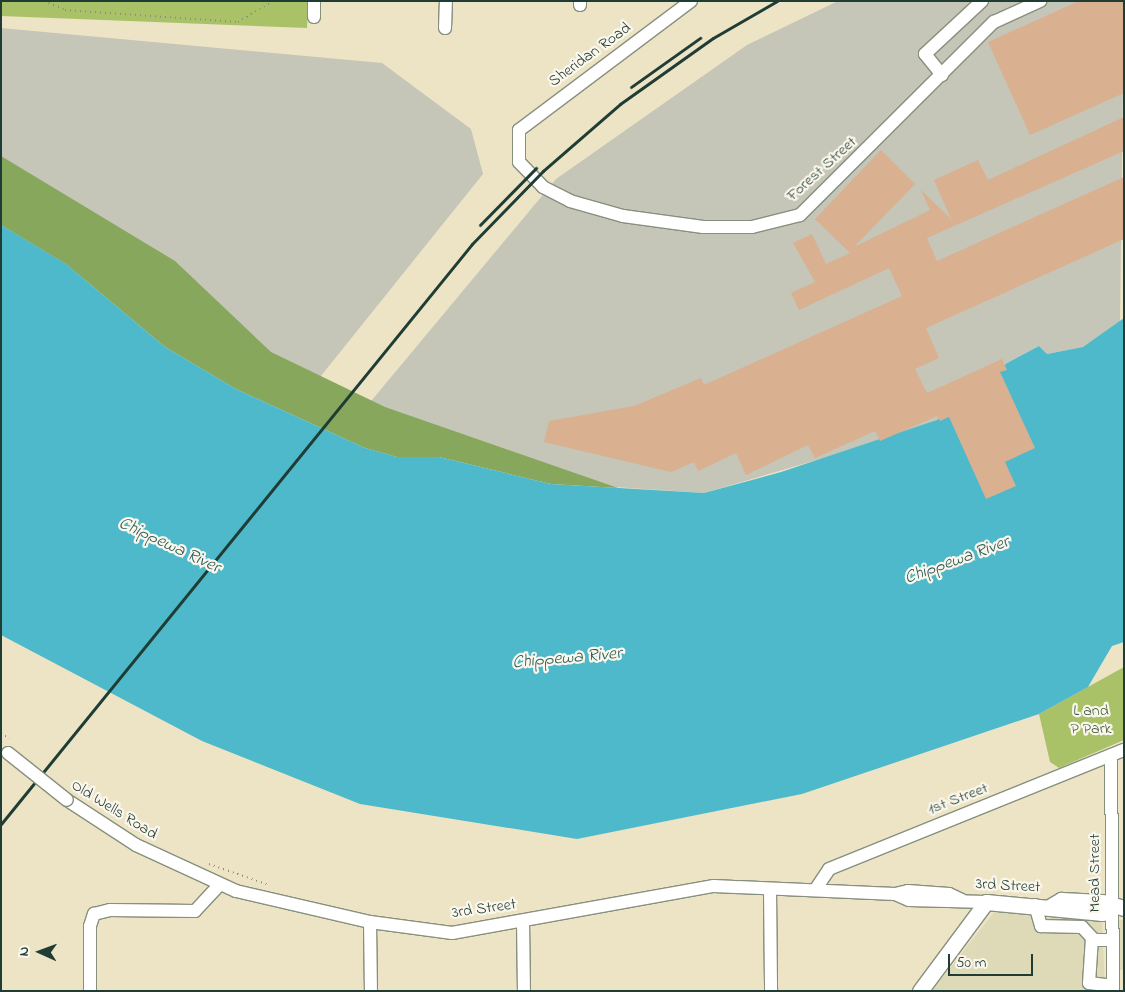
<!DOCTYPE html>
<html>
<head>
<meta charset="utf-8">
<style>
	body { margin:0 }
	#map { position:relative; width:1125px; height:992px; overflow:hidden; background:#ede4c6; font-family:"Indie Flower",sans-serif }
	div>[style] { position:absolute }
	.built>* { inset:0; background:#ded9b7; transform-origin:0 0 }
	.industrial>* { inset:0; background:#c5c5b8 }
	.green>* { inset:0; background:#aac267 }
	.forest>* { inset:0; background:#87a85c }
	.water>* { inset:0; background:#4eb9ca }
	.building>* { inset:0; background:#d9b090 }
	.path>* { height:2px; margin-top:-1px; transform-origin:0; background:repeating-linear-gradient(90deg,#86907d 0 1px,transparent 0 5px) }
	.roads { filter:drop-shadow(1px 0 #86907d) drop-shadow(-1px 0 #86907d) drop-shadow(0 1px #86907d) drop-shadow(0 -1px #86907d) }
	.minor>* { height:12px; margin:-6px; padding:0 6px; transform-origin:6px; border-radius:6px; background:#fff }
	.major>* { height:15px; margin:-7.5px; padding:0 7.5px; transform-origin:7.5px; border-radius:7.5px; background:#fff }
	.rail>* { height:3px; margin:-1.5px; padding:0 1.5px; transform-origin:1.5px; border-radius:1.5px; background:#1f3d34 }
	.bridges { filter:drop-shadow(1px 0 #86907d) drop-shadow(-1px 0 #86907d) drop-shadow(0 1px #86907d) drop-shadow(0 -1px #86907d) }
	.minor-bridge>* { height:12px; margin:-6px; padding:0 6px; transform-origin:6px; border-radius:6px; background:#fff }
	span { translate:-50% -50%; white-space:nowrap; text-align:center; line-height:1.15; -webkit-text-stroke:4.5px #fbf7ec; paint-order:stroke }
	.street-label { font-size:16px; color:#1f3d34 }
	.park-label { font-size:16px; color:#425e41 }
	.water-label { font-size:18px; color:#2b5c5a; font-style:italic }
	.frame { position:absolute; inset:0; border:2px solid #1f3d34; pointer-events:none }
	.north { position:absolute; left:15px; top:927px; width:50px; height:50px; -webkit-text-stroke:4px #fbf7ec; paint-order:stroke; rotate:272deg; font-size:14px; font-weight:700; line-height:20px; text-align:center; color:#1f3d34 }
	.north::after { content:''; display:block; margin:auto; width:18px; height:22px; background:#1f3d34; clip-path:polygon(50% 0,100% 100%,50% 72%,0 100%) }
	.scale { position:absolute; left:948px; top:954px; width:85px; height:22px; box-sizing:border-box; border:2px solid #1f3d34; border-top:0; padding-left:6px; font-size:15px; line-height:18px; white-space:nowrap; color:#1f3d34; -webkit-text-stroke:4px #fbf7ec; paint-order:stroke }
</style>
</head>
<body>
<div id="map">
	<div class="built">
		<div style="clip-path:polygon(995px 911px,1102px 920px,1105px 991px,932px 991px)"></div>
		<div style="left:1124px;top:920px;width:50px;height:9px;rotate:90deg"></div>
	</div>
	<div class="industrial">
		<div style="clip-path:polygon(838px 1px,1124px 1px,1120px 322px,1083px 347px,1047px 354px,1039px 346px,1007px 363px,937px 420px,909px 433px,704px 493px,584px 485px,342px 436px,556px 179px,747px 45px)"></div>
		<div style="clip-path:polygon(1px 28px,382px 63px,471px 129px,483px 174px,292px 412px,1px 225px)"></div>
	</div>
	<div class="green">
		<div style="clip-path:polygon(1px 1px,308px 1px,307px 28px,1px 16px)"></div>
		<div style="clip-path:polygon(1124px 667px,1124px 740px,1059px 768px,1050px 762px,1039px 714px)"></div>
	</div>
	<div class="forest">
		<div style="clip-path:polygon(1px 156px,175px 261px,271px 352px,385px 407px,618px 488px,551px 484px,439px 457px,397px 457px,365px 448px,236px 389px,165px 347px,66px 264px,1px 225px)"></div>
	</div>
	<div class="water">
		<div style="clip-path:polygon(1px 225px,66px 264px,165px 347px,236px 389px,365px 448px,397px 457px,439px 457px,551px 484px,704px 493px,781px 472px,937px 420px,1007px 363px,1039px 346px,1047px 354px,1083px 347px,1124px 318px,1124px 642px,1112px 646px,1088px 687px,1039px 714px,802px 794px,577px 839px,360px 804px,202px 741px,1px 635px)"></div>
	</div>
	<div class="building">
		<div style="clip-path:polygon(1079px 1px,1124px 1px,1124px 93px,1030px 135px,988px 42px)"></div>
		<div style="clip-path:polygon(1124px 117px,1124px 151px,927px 238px,937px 261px,1124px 177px,1124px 239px,926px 328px,939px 358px,915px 369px,927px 393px,1002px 359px,1007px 370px,1000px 372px,1035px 448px,1005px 462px,1016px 486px,986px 499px,949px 417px,940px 421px,937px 416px,880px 441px,875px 431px,815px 458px,808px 445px,746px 475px,736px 453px,698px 471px,694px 462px,671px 472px,544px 442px,549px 421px,634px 406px,701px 378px,704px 385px,902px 296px,889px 268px,799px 310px,791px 293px,815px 282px,793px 243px,812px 234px,826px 264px,850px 253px,815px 219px,881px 150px,915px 184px,854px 247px,930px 210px,921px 190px,951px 219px,934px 180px,978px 160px,988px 180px)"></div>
	</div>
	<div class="path">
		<div style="left:44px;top:1px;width:23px;rotate:23deg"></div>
		<div style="left:65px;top:10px;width:173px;rotate:4deg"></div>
		<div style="left:238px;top:22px;width:41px;rotate:-31deg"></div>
		<div style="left:1px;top:733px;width:10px;rotate:37deg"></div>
		<div style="left:139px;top:832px;width:13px;rotate:23deg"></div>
		<div style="left:209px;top:864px;width:64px;rotate:19.3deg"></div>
	</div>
	<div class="roads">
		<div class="minor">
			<div style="left:691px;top:1px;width:215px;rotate:143.1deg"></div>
			<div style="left:519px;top:130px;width:32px;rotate:90deg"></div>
			<div style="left:519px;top:162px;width:35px;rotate:46deg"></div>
			<div style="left:543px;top:187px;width:30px;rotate:27deg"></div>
			<div style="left:570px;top:201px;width:55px;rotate:15.8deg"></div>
			<div style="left:623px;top:216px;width:81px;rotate:7.8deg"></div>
			<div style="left:703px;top:227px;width:49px"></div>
			<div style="left:752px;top:227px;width:49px;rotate:-14deg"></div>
			<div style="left:800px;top:215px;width:274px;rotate:-44.9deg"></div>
			<div style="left:994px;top:22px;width:51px;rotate:-24.5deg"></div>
			<div style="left:580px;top:5px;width:4px;rotate:-90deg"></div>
			<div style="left:314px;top:17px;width:16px;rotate:-90deg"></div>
			<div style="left:445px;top:28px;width:27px;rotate:-88deg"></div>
			<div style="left:942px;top:75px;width:27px;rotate:-129deg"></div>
			<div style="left:925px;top:54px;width:78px;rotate:-42.9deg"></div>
			<div style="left:1111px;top:755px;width:236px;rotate:89.5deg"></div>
			<div style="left:67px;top:800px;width:82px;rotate:33.1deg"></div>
			<div style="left:136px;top:845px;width:110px;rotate:24.7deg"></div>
			<div style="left:236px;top:891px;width:138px;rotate:13deg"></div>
			<div style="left:370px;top:922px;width:83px;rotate:7.6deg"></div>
			<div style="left:452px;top:933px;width:266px;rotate:-10.2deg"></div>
			<div style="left:714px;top:886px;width:181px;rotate:2.5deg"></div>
			<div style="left:895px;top:894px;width:13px;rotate:-13deg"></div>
			<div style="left:908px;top:891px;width:41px;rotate:4.2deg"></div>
			<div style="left:949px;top:894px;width:14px;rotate:25deg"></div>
			<div style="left:770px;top:889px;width:102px;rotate:89.4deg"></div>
			<div style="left:815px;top:890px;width:25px;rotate:-56deg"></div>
			<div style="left:829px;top:869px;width:318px;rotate:-22deg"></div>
			<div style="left:895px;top:894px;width:15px;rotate:23deg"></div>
			<div style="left:909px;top:900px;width:77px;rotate:1.5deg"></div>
			<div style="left:1035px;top:905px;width:22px;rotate:74deg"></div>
			<div style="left:1041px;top:926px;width:41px;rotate:1.4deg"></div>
			<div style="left:1082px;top:927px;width:18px;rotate:47deg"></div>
			<div style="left:1094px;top:940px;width:18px"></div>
			<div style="left:523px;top:921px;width:70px;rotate:89.2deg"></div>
			<div style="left:370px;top:922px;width:69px;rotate:89.2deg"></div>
			<div style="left:1092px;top:938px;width:45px;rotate:93.8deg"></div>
			<div style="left:1089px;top:983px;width:23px;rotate:7deg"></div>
			<div style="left:90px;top:991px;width:65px;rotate:-90deg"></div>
			<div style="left:90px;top:926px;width:13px;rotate:-72deg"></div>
			<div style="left:94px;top:914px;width:16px;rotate:-14deg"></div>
			<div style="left:110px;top:910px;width:85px;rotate:0.7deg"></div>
			<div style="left:195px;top:911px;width:35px;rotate:-47deg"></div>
		</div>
		<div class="major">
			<div style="left:1051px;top:906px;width:12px;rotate:-31deg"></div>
			<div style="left:1061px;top:900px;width:41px;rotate:2.8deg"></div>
			<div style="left:1102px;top:902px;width:23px;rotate:15deg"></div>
			<div style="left:920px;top:991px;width:111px;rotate:-53.4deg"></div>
			<div style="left:986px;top:902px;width:117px;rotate:5.4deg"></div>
			<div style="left:1102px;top:913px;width:10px;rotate:-29deg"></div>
		</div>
	</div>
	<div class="rail">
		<div style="left:631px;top:87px;width:85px;rotate:-35.4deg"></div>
		<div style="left:480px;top:225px;width:80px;rotate:-45.5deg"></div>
		<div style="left:1px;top:824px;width:747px;rotate:-50.92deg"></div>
		<div style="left:472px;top:244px;width:102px;rotate:-45.8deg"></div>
		<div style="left:543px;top:171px;width:102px;rotate:-41deg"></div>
		<div style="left:620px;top:104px;width:114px;rotate:-35.4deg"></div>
		<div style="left:713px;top:38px;width:74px;rotate:-30deg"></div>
	</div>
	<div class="bridges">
		<div class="minor-bridge">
			<div style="left:8px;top:753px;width:75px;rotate:38.5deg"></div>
		</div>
	</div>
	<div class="street-label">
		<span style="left:590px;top:55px;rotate:-36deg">Sheridan Road</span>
		<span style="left:822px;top:169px;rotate:-42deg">Forest Street</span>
		<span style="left:958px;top:799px;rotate:-21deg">1st Street</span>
		<span style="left:114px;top:810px;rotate:32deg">Old Wells Road</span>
		<span style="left:1095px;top:873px;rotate:-90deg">Mead Street</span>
		<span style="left:1008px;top:886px;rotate:3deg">3rd Street</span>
		<span style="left:484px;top:909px;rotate:-8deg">3rd Street</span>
	</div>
	<div class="park-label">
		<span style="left:1091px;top:720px">L and<br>P Park</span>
	</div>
	<div class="water-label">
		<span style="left:169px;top:546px;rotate:25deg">Chippewa River</span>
		<span style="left:957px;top:561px;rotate:-20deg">Chippewa River</span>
		<span style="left:567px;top:659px;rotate:-5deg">Chippewa River</span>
	</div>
	<div class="frame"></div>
	<div class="north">N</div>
	<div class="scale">50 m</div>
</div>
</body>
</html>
